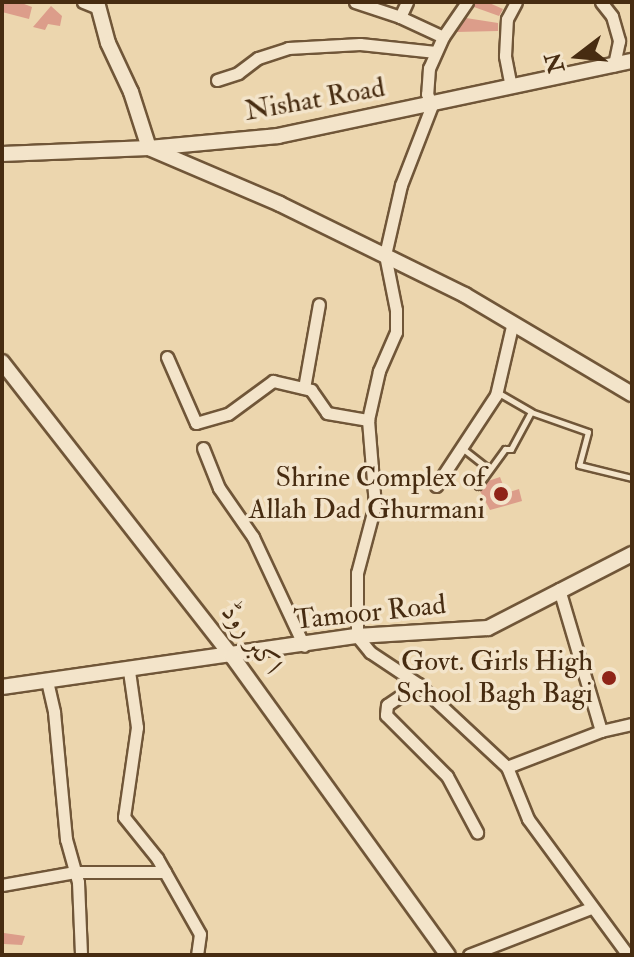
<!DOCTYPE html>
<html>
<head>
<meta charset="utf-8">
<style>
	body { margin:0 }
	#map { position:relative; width:634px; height:957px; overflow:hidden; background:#ecd6ae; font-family:"IM FELL Double Pica",Amiri,serif }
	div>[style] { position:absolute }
	.building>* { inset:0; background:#dc9d8a }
	.roads { filter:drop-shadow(2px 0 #705638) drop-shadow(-2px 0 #705638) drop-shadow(0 2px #705638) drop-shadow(0 -2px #705638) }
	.service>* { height:5px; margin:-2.5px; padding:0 2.5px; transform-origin:2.5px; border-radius:2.5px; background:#f3e4ca }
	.minor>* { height:11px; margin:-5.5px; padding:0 5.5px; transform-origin:5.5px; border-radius:5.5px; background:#f3e4ca }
	.tertiary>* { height:14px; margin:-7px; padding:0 7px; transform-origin:7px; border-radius:7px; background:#f3e4ca }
	.secondary>* { height:14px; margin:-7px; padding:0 7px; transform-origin:7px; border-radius:7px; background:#f3e4ca }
	.dots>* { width:22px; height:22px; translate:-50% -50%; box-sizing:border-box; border:4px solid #f3e4ca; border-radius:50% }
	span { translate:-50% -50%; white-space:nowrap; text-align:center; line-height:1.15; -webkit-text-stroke:7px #f3e4ca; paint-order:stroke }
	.street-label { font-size:28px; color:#472c11 }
	.poi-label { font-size:28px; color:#472c11 }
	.right { translate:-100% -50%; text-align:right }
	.frame { position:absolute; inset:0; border:4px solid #472c11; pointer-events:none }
	.north { position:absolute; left:538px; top:16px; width:80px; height:80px; -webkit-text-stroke:6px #f3e4ca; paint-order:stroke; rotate:254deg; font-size:22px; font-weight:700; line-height:32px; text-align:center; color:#472c11 }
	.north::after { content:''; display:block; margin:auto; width:28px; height:36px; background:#472c11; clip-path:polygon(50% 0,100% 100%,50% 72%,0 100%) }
</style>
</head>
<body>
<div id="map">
	<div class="building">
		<div style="clip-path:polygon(2px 2px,19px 2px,32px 7px,29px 19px,2px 12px)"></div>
		<div style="clip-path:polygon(475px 2px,487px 2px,503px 9px,499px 16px,474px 7px)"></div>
		<div style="clip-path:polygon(51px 6px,62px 16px,60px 26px,48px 24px,45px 30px,33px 27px)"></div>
		<div style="clip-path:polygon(466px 18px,498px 23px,498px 31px,456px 32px)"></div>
		<div style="clip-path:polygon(500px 477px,506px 493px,519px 489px,522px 501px,490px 510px,480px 491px,488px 481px)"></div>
		<div style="clip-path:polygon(4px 933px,25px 936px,22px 945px,4px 944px)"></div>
	</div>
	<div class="roads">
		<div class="service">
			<div style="left:497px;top:392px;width:39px;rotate:30deg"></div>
			<div style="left:531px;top:412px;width:60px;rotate:19.3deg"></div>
			<div style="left:588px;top:432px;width:34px;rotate:105deg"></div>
			<div style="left:579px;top:465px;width:55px;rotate:13.8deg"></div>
			<div style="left:462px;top:448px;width:34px;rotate:38deg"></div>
			<div style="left:478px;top:486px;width:46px;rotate:-53.9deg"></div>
			<div style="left:505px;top:449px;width:6px"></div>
			<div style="left:511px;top:449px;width:42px;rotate:-61.6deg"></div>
		</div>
		<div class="minor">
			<div style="left:83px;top:2px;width:16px;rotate:22deg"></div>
			<div style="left:355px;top:2px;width:47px;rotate:18.4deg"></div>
			<div style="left:400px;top:17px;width:47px;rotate:24.9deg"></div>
			<div style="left:467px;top:2px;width:42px;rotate:124.4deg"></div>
			<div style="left:443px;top:37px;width:34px;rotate:114deg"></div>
			<div style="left:429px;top:68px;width:26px;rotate:94deg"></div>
			<div style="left:427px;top:94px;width:12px;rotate:66deg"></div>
			<div style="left:432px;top:105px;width:86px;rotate:111.2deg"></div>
			<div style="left:401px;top:185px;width:72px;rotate:102.9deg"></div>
			<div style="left:385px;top:255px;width:56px;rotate:78.7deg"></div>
			<div style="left:396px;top:310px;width:22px;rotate:90deg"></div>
			<div style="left:396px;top:332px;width:43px;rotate:113.6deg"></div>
			<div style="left:379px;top:371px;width:50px;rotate:102.7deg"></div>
			<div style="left:368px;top:420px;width:85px;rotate:85.3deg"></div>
			<div style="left:375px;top:505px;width:70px;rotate:104.8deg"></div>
			<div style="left:357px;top:573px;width:63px;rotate:90deg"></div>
			<div style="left:357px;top:636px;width:21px;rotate:51deg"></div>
			<div style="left:370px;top:652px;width:58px;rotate:33.7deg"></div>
			<div style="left:418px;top:684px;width:122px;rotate:43deg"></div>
			<div style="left:507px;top:767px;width:56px;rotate:68deg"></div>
			<div style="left:528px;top:819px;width:169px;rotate:53.7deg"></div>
			<div style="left:601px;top:2px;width:18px;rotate:52deg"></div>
			<div style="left:612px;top:16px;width:26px;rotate:74deg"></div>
			<div style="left:619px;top:41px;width:25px;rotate:102deg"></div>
			<div style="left:400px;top:17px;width:17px;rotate:-65deg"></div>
			<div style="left:217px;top:80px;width:22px;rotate:-18deg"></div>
			<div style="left:238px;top:73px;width:25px;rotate:-37deg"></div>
			<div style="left:258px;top:58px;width:32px;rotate:-18deg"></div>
			<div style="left:288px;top:48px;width:72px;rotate:-3.2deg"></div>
			<div style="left:360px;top:44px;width:76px;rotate:6deg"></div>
			<div style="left:511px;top:87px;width:32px;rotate:-101deg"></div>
			<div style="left:505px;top:56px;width:37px;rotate:-87deg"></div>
			<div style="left:507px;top:19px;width:19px;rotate:-62deg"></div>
			<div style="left:167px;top:357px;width:72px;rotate:66.3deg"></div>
			<div style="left:196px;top:423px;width:33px;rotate:-16deg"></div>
			<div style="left:228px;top:414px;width:56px;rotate:-36.3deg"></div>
			<div style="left:273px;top:381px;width:39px;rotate:13deg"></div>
			<div style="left:311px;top:390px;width:28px;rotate:55deg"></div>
			<div style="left:327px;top:413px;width:42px;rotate:9.7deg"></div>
			<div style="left:304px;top:388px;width:85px;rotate:-79.9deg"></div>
			<div style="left:203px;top:448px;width:43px;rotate:68.2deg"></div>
			<div style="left:219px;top:488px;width:60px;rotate:55.2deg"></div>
			<div style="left:253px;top:537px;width:120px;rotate:64.9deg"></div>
			<div style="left:436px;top:486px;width:109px;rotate:-56.6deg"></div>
			<div style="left:496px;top:395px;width:71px;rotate:-76.9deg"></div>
			<div style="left:559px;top:589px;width:148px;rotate:73.5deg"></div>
			<div style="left:129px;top:671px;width:57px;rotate:81.9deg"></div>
			<div style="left:137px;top:727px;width:91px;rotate:98.2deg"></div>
			<div style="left:124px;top:817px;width:53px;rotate:51.2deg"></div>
			<div style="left:157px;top:858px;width:87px;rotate:60.5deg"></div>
			<div style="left:200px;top:934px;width:21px;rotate:98deg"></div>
			<div style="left:47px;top:681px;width:32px;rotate:77deg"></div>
			<div style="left:54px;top:712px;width:128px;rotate:84.6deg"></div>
			<div style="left:66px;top:839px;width:45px;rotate:74.4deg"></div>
			<div style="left:78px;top:882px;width:73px;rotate:87.6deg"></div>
			<div style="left:418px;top:684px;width:37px;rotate:146deg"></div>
			<div style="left:387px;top:705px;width:10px;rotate:96deg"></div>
			<div style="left:386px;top:715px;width:86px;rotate:45deg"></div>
			<div style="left:447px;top:776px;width:64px;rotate:61.8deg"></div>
			<div style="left:507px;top:767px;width:101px;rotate:-21deg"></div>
			<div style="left:601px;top:731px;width:32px;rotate:-13deg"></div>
			<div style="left:2px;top:885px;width:74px;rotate:-10.1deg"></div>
			<div style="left:75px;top:872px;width:90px"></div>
			<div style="left:469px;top:955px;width:131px;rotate:-21.1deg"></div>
		</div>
		<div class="tertiary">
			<div style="left:97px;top:2px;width:42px;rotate:75deg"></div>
			<div style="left:108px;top:43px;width:54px;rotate:64.9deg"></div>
			<div style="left:131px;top:92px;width:59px;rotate:72.2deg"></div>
			<div style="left:149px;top:148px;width:142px;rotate:23.1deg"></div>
			<div style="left:280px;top:204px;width:206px;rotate:26.2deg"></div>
			<div style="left:465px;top:295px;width:194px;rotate:30.7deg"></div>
			<div style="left:2px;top:154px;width:147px;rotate:-2.3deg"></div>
			<div style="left:149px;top:148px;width:130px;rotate:-5.3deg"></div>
			<div style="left:278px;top:136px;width:362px;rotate:-12deg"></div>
			<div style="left:2px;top:687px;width:359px;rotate:-8.2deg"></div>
			<div style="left:357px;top:636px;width:131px;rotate:-3.5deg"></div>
			<div style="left:488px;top:628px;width:162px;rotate:-27.2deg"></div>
		</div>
		<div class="secondary">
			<div style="left:2px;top:362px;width:373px;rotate:52deg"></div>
			<div style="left:232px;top:656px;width:369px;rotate:54.2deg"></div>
		</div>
	</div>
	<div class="dots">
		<div style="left:501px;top:494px;background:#8f2418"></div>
		<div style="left:609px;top:678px;background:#8f2418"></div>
	</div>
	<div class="street-label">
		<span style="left:315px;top:100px;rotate:-10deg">Nishat Road</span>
		<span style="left:370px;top:613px;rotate:-6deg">Tamoor Road</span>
		<span style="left:251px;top:639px;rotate:53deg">اکبر روڈ</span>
	</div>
	<div class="poi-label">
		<span class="right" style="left:485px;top:494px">Shrine Complex of<br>Allah Dad Ghurmani</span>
		<span class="right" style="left:593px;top:678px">Govt. Girls High<br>School Bagh Bagi</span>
	</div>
	<div class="frame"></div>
	<div class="north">N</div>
</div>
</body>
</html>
